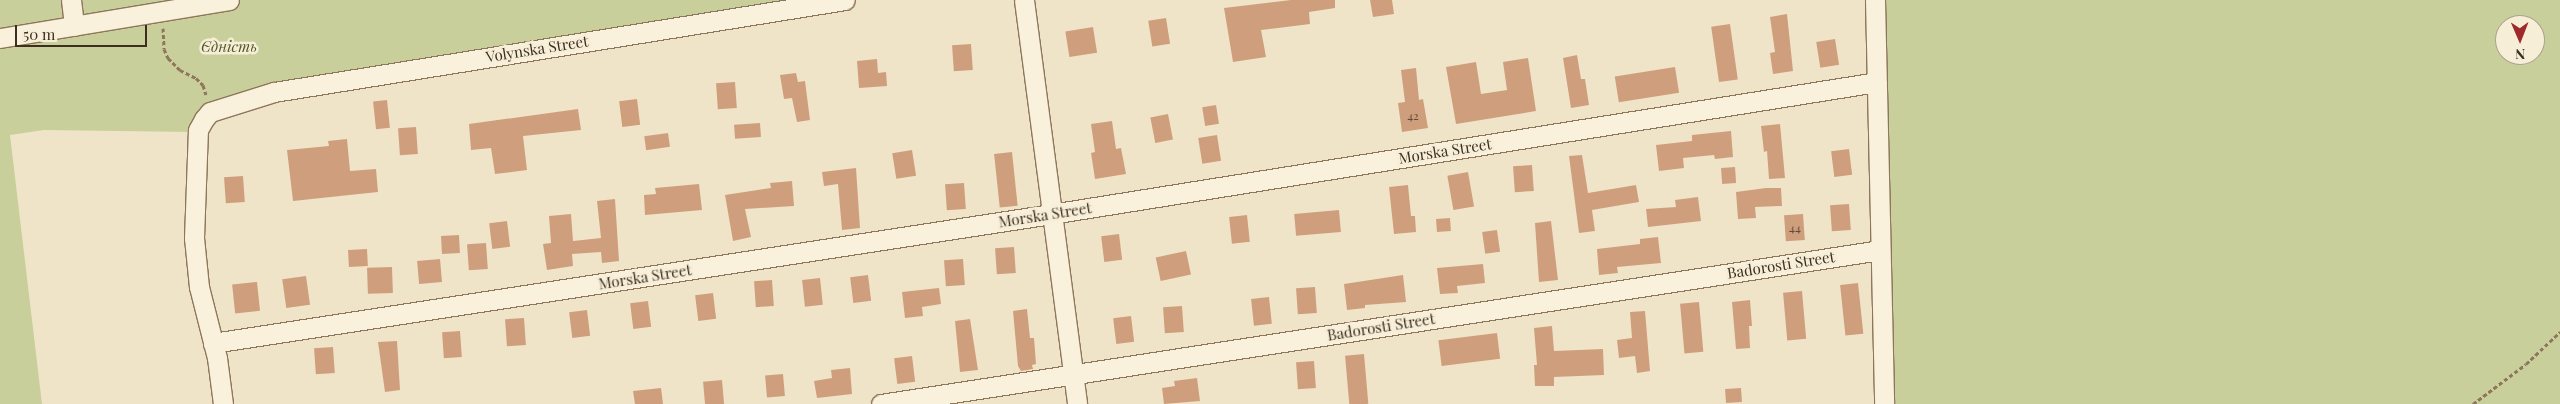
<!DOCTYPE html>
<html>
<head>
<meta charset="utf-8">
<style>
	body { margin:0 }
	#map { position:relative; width:2560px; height:404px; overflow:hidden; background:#f0e4c8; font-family:"Playfair Display",serif }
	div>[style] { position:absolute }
	.green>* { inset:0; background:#c9cf9b }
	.building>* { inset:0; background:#cf9f7d; transform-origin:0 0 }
	.path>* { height:3px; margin-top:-1.5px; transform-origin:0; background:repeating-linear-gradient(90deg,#8d765c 0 4px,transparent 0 6.5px) }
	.roads { filter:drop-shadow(1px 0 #8d765c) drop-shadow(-1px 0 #8d765c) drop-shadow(0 1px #8d765c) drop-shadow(0 -1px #8d765c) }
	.minor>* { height:19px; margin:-9.5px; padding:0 9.5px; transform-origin:9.5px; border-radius:9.5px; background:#faf1dc }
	span { translate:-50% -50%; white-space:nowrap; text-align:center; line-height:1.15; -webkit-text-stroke:5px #f7eed8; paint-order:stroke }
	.number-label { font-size:12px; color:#624a37 }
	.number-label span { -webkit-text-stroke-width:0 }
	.park-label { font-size:15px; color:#4d5a26; font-style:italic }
	.street-label { font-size:15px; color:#3d2e20 }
	.north { position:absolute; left:2495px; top:15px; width:50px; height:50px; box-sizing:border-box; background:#f7eed8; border:1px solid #ada18e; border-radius:50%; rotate:179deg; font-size:14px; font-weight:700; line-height:20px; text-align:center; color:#3d2e20 }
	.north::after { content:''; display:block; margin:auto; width:18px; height:22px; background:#9e2a2b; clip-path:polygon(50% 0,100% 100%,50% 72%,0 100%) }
	.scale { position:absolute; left:15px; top:25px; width:132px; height:22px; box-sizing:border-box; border:2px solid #3d2e20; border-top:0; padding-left:6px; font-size:15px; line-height:18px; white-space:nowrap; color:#3d2e20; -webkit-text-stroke:4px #f7eed8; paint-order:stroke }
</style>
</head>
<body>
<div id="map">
	<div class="green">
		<div style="clip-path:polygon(0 0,813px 0,272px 85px,192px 132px,44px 130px,10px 135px,42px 404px,0 404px)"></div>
		<div style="clip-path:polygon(evenodd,1881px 0,2560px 0,2560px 404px,1889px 404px,1881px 0,2505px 25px,2535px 25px,2535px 55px,2505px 55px,2505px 25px)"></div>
	</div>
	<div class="building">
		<div style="clip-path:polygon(1291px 0,1335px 0,1335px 8px,1309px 12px,1310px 24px,1261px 30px,1266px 57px,1233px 62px,1224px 8px)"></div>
		<div style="clip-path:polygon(1370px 0,1392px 0,1394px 14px,1373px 17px)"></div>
		<div style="clip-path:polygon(1787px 14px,1793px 71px,1773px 74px,1770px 53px,1775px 52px,1770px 17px)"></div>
		<div style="left:1166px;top:18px;width:26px;height:18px;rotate:81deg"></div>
		<div style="left:1730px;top:24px;width:56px;height:19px;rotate:82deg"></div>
		<div style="left:1093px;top:27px;width:26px;height:28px;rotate:81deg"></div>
		<div style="left:1835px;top:39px;width:26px;height:19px;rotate:81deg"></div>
		<div style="left:971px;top:44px;width:26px;height:19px;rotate:86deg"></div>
		<div style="clip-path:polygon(1577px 55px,1581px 79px,1585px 79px,1589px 105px,1571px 108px,1563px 58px)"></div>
		<div style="clip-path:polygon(1528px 58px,1536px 111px,1456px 124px,1446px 67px,1476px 62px,1481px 94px,1507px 90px,1503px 62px)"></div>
		<div style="clip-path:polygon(877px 59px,878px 73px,886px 72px,887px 86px,859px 88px,857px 61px)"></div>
		<div style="left:1675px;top:67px;width:26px;height:61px;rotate:81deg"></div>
		<div style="clip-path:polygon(1416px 68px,1419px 100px,1423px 99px,1428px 128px,1402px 132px,1398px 103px,1405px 102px,1401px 70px)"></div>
		<div style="clip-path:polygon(796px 73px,798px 82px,805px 81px,810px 120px,797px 122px,792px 98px,784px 99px,780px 75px)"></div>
		<div style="left:735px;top:82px;width:26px;height:19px;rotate:86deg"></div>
		<div style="left:637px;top:99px;width:26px;height:18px;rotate:83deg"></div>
		<div style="left:387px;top:100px;width:28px;height:14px;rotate:84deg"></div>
		<div style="left:1216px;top:105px;width:19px;height:14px;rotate:81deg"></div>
		<div style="clip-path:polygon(578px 109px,581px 130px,523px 136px,527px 170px,495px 174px,491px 148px,471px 150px,469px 124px)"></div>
		<div style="left:1168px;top:114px;width:26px;height:18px;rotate:79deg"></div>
		<div style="clip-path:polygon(1112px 121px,1116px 149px,1121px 148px,1126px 174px,1095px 179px,1091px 153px,1095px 152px,1091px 124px)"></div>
		<div style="left:760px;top:123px;width:14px;height:26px;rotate:86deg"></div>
		<div style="clip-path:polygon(1780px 124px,1785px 178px,1769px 179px,1767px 151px,1764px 152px,1761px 126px)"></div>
		<div style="left:416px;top:127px;width:27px;height:18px;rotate:86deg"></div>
		<div style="clip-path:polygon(1731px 131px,1733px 157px,1715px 159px,1714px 155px,1683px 158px,1684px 168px,1659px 171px,1656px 145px,1692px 141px,1692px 135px)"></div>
		<div style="left:668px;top:133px;width:14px;height:24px;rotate:82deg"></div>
		<div style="left:1217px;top:135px;width:26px;height:19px;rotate:81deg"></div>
		<div style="clip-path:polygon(347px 139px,350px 171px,376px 169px,378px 192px,293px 201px,287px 150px,329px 146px,328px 141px)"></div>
		<div style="left:1849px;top:149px;width:26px;height:18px;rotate:83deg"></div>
		<div style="left:912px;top:150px;width:26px;height:20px;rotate:81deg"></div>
		<div style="left:1012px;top:152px;width:54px;height:18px;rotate:84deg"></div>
		<div style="clip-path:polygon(1582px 155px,1588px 193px,1636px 185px,1639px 202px,1592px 210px,1595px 231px,1579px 233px,1569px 156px)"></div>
		<div style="left:1532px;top:165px;width:26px;height:19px;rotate:86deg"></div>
		<div style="left:1735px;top:167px;width:16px;height:14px;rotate:86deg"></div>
		<div style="clip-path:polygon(856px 168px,860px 228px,842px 230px,838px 184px,824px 186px,822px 172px)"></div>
		<div style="left:1468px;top:172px;width:35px;height:21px;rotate:80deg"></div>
		<div style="left:243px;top:176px;width:26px;height:19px;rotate:86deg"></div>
		<div style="clip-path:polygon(792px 181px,794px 206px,745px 209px,751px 237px,733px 241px,725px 195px,771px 188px,770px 183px)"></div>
		<div style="left:964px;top:183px;width:26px;height:19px;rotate:86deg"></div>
		<div style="clip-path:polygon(699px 184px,702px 210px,645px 215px,644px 195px,656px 194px,655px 188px)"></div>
		<div style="clip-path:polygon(1408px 185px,1411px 216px,1415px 216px,1416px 232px,1394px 234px,1389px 187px)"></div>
		<div style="clip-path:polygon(1766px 188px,1781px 188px,1782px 206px,1755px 207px,1756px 218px,1738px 219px,1736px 192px)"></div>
		<div style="clip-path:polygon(1698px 197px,1701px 221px,1648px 227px,1646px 209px,1676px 207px,1675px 200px)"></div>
		<div style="clip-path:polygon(615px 199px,619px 261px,602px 263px,601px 252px,572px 254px,573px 266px,547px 270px,543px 244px,551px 243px,549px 216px,571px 214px,573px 241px,601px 238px,597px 201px)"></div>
		<div style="left:1849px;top:204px;width:26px;height:19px;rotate:86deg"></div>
		<div style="left:1339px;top:210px;width:22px;height:45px;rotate:85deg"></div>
		<div style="left:1803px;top:214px;width:26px;height:19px;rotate:86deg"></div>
		<div style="left:1247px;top:215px;width:27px;height:18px;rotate:84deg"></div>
		<div style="left:1450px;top:218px;width:13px;height:14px;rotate:86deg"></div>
		<div style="left:507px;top:221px;width:26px;height:18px;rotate:83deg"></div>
		<div style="clip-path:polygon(1551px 221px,1558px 280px,1539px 282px,1535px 223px)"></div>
		<div style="left:1497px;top:230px;width:22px;height:15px;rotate:82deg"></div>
		<div style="left:1119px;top:234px;width:26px;height:18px;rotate:83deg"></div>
		<div style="left:459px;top:235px;width:18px;height:18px;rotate:87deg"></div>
		<div style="clip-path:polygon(1658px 237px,1661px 263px,1617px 267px,1618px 273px,1599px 275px,1597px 249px,1640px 244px,1640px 239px)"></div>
		<div style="left:486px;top:243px;width:26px;height:19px;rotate:86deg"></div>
		<div style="left:1014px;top:247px;width:26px;height:19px;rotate:86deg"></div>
		<div style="left:367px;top:249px;width:17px;height:19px;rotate:87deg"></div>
		<div style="left:1186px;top:251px;width:24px;height:31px;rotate:78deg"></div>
		<div style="left:440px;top:259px;width:23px;height:23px;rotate:85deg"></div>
		<div style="left:963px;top:259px;width:26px;height:19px;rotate:86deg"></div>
		<div style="clip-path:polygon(1483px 264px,1485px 283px,1457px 286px,1458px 293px,1440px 294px,1437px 268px)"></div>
		<div style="left:392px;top:267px;width:26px;height:25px;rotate:88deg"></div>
		<div style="left:868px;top:275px;width:26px;height:18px;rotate:83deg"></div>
		<div style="clip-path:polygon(1403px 275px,1406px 302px,1365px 305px,1365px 308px,1347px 310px,1344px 284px)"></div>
		<div style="left:306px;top:276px;width:29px;height:24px;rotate:82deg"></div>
		<div style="left:820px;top:278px;width:27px;height:18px;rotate:84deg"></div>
		<div style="left:772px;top:280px;width:26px;height:18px;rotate:86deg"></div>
		<div style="left:257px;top:282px;width:29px;height:25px;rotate:84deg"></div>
		<div style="left:1858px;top:283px;width:51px;height:18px;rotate:84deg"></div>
		<div style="left:1315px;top:287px;width:26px;height:19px;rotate:86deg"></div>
		<div style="clip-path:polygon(939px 288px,941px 304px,922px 307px,923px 316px,905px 318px,902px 292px)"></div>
		<div style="left:1802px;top:291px;width:48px;height:19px;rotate:85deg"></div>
		<div style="left:713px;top:293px;width:26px;height:18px;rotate:83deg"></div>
		<div style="left:1269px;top:297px;width:27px;height:18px;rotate:84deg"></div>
		<div style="clip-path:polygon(1750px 300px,1752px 326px,1749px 326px,1750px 348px,1736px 349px,1732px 302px)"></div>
		<div style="left:648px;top:301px;width:26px;height:18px;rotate:83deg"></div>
		<div style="left:1699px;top:302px;width:50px;height:19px;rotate:85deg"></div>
		<div style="left:1182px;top:306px;width:26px;height:19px;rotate:86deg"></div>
		<div style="clip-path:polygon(1027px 309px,1030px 338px,1034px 338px,1036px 364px,1032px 365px,1033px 369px,1021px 371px,1018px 366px,1013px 311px)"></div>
		<div style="left:587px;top:310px;width:26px;height:18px;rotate:83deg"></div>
		<div style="clip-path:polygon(1645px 311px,1650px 371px,1637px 373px,1635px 356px,1619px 358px,1617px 340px,1632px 338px,1630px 312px)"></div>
		<div style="left:1131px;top:316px;width:26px;height:18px;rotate:83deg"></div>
		<div style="left:524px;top:318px;width:27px;height:19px;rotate:86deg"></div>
		<div style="clip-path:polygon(970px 319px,978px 370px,960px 372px,955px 321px)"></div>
		<div style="clip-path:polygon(1552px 326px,1554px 351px,1603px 349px,1604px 375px,1554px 377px,1554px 386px,1535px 386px,1534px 365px,1537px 365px,1534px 328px)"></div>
		<div style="left:460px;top:331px;width:26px;height:18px;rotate:86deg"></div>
		<div style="left:1497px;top:333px;width:26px;height:59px;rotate:83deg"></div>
		<div style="clip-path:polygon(397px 341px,400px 390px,385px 392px,378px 342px)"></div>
		<div style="left:333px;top:347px;width:26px;height:19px;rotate:86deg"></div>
		<div style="left:1364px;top:354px;width:50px;height:19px;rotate:85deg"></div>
		<div style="left:912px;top:356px;width:26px;height:18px;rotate:83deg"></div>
		<div style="left:1314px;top:361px;width:27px;height:18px;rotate:86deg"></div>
		<div style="clip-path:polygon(850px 368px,852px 394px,817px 398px,814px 381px,832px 378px,831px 370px)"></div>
		<div style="left:783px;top:374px;width:22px;height:18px;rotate:85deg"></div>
		<div style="clip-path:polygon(1197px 378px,1200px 401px,1164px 404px,1162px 388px,1175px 386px,1174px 381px)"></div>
		<div style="left:722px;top:380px;width:24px;height:19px;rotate:85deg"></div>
		<div style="clip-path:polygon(661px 388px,663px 404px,635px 404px,633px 391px)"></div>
		<div style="left:1741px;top:388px;width:14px;height:16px;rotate:86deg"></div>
	</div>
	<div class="path">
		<div style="left:163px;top:28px;width:21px;rotate:87deg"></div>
		<div style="left:164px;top:49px;width:10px;rotate:66deg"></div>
		<div style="left:168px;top:58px;width:17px;rotate:45deg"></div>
		<div style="left:180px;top:70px;width:18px;rotate:27deg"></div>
		<div style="left:196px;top:78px;width:10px;rotate:45deg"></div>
		<div style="left:203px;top:85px;width:10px;rotate:73deg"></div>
		<div style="left:2473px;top:404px;width:66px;rotate:-37deg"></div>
		<div style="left:2526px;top:364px;width:47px;rotate:-43.3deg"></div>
	</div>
	<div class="roads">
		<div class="minor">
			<div style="left:71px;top:0;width:26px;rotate:83deg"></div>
			<div style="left:1024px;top:0;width:407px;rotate:82.5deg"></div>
			<div style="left:1875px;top:0;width:404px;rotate:88.7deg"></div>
			<div style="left:0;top:38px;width:232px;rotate:-9.4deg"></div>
			<div style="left:213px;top:343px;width:848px;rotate:-8.75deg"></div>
			<div style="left:1051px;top:214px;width:836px;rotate:-9.08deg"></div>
			<div style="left:223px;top:404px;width:46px;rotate:-97.4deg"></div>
			<div style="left:217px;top:358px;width:73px;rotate:-104.2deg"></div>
			<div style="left:199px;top:287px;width:49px;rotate:-95.8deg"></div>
			<div style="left:194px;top:238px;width:108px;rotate:-87.9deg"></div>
			<div style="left:198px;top:130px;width:13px;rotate:-61deg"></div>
			<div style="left:204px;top:119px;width:9px;rotate:-49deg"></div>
			<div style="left:210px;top:112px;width:67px;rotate:-17.4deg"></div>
			<div style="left:274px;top:92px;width:578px;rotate:-9.15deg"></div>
			<div style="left:881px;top:404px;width:1011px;rotate:-8.76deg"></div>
		</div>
	</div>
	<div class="number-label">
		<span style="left:1413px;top:116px">42</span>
		<span style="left:1795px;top:228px">44</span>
	</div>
	<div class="park-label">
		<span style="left:229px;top:47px">Єдність</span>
	</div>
	<div class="street-label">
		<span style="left:537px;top:49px;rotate:-9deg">Volynska Street</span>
		<span style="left:1445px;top:151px;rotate:-9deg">Morska Street</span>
		<span style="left:1045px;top:215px;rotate:-9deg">Morska Street</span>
		<span style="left:1781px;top:265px;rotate:-9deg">Badorosti Street</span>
		<span style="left:645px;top:277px;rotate:-9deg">Morska Street</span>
		<span style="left:1381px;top:327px;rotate:-9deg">Badorosti Street</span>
	</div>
	<div class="north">N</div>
	<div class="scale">50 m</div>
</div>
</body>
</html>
